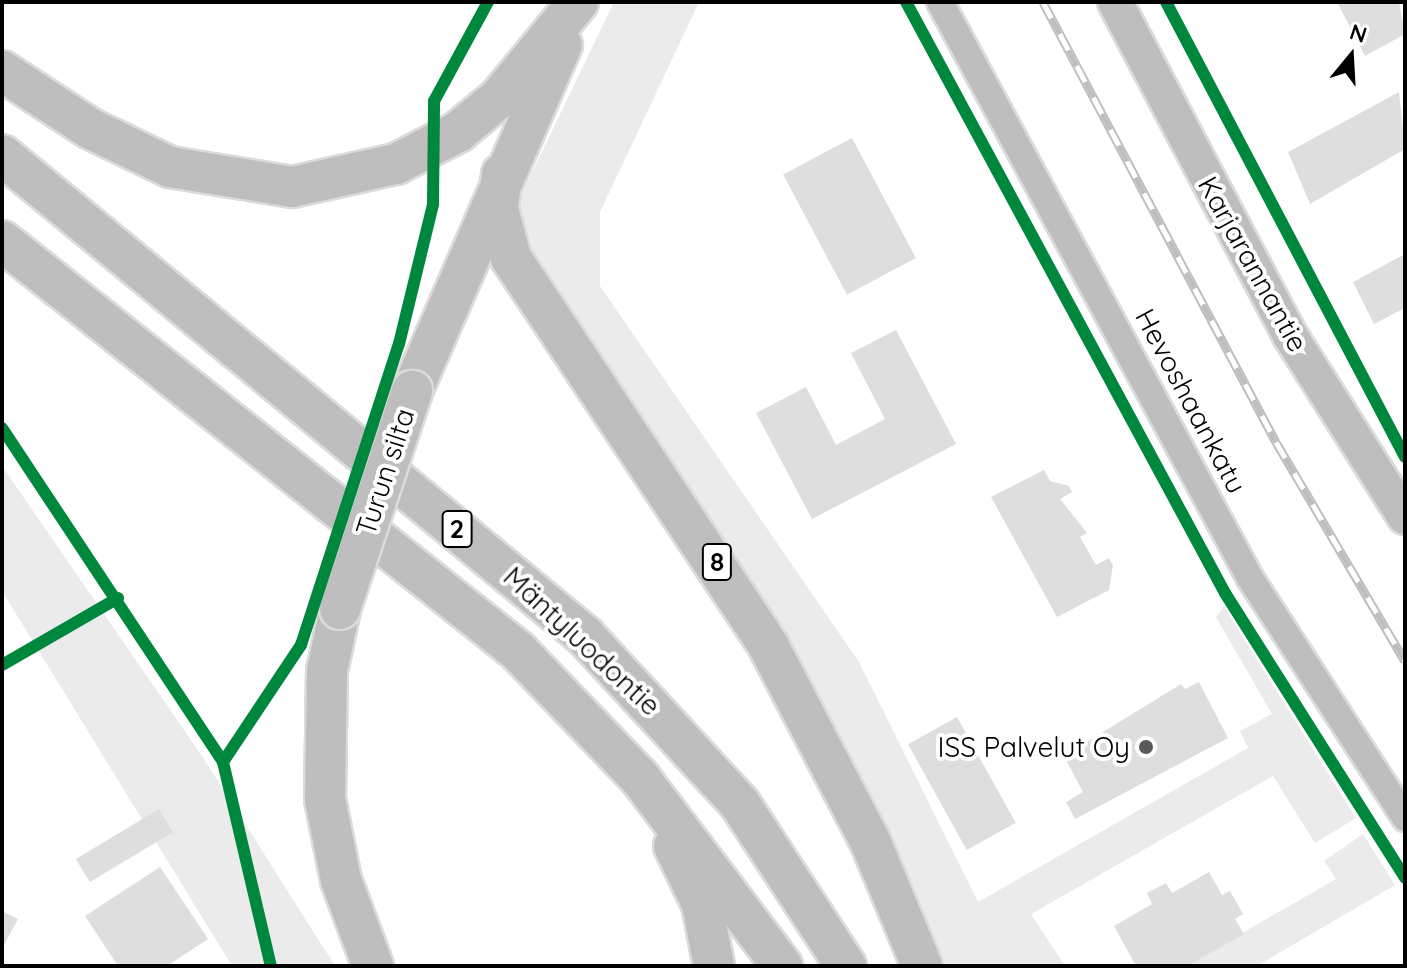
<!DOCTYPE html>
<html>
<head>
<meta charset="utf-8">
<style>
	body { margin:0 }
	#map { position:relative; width:1407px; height:968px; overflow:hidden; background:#fff; font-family:Quicksand,sans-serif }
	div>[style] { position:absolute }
	.green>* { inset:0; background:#ebebeb }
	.building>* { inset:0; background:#dedede; transform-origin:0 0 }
	.roads { filter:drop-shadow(2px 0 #dbdbdb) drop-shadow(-2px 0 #dbdbdb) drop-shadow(0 2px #dbdbdb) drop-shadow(0 -2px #dbdbdb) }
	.minor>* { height:26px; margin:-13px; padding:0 13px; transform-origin:13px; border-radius:13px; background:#bebebe }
	.major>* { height:34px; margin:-17px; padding:0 17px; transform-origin:17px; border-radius:17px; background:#bebebe }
	.highway>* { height:40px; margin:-20px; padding:0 20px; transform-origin:20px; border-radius:20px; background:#bebebe }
	.rail>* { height:9px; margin-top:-4.5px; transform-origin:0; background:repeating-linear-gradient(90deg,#fff 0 18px,#bebebe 0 36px); box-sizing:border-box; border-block:2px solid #bebebe }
	.bridges { filter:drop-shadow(2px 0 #dbdbdb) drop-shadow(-2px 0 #dbdbdb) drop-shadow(0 2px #dbdbdb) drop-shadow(0 -2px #dbdbdb) }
	.highway-bridge>* { height:40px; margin:-20px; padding:0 20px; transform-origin:20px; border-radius:20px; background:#bebebe }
	.cycleway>* { height:12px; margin:-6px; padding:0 6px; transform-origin:6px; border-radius:6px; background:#00873e }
	.dots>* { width:22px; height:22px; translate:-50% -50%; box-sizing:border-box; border:4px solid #fff; border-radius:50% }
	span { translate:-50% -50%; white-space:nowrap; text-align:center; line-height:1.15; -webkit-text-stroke:8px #fff; paint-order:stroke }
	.shield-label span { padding:2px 6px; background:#fff; border:2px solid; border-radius:6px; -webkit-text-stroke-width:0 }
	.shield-label { font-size:26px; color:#000; font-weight:700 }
	.street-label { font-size:28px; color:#000 }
	.poi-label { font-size:28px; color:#000 }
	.right { translate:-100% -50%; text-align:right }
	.frame { position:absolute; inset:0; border:4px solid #000; pointer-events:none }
	.north { position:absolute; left:1311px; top:16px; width:80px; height:80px; -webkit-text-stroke:6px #fff; paint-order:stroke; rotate:18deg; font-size:22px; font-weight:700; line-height:32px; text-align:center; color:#000 }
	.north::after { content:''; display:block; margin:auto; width:28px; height:36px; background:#000; clip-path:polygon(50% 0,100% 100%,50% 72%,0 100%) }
</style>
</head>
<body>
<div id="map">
	<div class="green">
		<div style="clip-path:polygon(614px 2px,699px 2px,600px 212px,600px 286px,859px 662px,978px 902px,1248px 748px,1240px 731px,1272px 714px,1216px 617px,1224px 607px,1356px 818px,1315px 843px,1273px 776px,1031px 914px,1065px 966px,937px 966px,525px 250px,515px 208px)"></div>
		<div style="clip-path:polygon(2px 466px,204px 759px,335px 966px,232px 966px,2px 591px)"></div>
		<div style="clip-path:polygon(1363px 834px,1395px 885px,1257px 966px,1185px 966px,1336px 879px,1324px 861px)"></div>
	</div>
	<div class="building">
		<div style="clip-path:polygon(1337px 2px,1399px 2px,1405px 34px,1365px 56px)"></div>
		<div style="clip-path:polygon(1399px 92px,1405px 149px,1310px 204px,1288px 152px)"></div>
		<div style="left:852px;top:138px;width:136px;height:78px;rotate:62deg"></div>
		<div style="clip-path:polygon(1405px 254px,1405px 308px,1374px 324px,1353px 282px)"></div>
		<div style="clip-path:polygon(896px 330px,956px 444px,812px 519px,756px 413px,806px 387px,836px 445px,885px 419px,851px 353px)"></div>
		<div style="clip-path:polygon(1044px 470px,1050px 481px,1069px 486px,1072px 492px,1060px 499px,1087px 533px,1080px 537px,1096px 565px,1109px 558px,1113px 565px,1109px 590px,1057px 617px,991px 497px)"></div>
		<div style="clip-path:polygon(1199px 682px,1228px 738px,1075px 819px,1066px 802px,1083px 792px,1064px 756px,1181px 684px,1185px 689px)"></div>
		<div style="left:957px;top:717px;width:121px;height:56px;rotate:61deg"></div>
		<div style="left:159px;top:809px;width:27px;height:97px;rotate:59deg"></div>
		<div style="clip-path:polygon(160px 867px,208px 939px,167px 966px,118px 966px,85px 916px)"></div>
		<div style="clip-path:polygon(1209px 872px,1222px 895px,1230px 891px,1243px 914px,1235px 919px,1244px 934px,1187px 966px,1136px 966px,1114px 926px,1152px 904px,1147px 893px,1166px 883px,1172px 893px)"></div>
		<div style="clip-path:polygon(2px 911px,18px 919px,2px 949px)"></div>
	</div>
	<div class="roads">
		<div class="minor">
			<div style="left:940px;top:2px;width:654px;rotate:61.71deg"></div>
			<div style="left:1250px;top:578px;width:286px;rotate:57.1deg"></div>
		</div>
		<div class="major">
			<div style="left:1115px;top:2px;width:378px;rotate:62.3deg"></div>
			<div style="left:1291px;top:337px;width:213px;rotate:57.7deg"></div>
		</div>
		<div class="highway">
			<div style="left:2px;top:71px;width:106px;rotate:33.1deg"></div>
			<div style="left:91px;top:129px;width:88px;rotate:25.7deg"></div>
			<div style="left:170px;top:167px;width:124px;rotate:9.3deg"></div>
			<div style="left:292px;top:187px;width:107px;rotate:-12.5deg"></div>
			<div style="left:396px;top:164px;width:70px;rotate:-27.3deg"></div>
			<div style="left:458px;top:132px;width:53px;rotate:-39.7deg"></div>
			<div style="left:499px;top:98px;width:124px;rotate:-50.5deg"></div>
			<div style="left:2px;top:155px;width:756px;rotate:39.52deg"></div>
			<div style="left:585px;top:636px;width:229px;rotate:47.3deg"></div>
			<div style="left:740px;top:804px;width:194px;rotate:56.8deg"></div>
			<div style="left:502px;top:174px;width:35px;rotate:97deg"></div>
			<div style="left:498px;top:209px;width:51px;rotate:75.1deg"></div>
			<div style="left:511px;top:258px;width:467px;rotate:56.4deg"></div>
			<div style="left:769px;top:647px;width:221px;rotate:62.5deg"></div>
			<div style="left:871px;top:843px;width:133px;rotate:67.5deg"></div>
			<div style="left:2px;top:241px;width:659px;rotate:38.47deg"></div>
			<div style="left:518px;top:651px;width:176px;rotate:46.2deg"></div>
			<div style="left:640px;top:778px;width:236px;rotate:52.9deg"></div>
			<div style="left:412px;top:391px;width:377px;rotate:-66.6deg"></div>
			<div style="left:340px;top:609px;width:63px;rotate:101.8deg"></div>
			<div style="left:327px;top:671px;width:128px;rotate:90.9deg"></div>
			<div style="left:325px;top:799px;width:83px;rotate:78.8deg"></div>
			<div style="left:341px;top:880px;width:92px;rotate:69.6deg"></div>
			<div style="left:674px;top:846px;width:64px;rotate:64.2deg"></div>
			<div style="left:702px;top:904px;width:63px;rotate:79deg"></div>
		</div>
	</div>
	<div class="rail">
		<div style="left:1043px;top:2px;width:498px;rotate:62.1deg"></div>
		<div style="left:1276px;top:442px;width:254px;rotate:59.5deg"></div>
	</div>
	<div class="bridges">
		<div class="highway-bridge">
			<div style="left:340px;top:609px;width:230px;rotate:-71.7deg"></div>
		</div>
	</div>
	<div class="cycleway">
		<div style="left:906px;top:2px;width:672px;rotate:61.64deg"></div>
		<div style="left:1225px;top:593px;width:337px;rotate:57.7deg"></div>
		<div style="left:1166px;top:2px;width:514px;rotate:62.29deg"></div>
		<div style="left:2px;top:428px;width:400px;rotate:56.5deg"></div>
		<div style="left:223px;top:762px;width:210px;rotate:76.8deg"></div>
		<div style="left:2px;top:665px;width:134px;rotate:-30deg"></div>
		<div style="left:223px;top:762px;width:141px;rotate:-56.3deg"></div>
		<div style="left:301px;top:645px;width:317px;rotate:-72deg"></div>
		<div style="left:399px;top:344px;width:144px;rotate:-76.3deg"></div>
		<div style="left:433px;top:204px;width:103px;rotate:-89.4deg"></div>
		<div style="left:434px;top:101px;width:113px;rotate:-61.4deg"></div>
	</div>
	<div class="dots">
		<div style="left:1146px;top:747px;background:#595959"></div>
	</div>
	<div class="shield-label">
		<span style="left:457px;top:529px">2</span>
		<span style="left:717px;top:562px">8</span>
	</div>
	<div class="street-label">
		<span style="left:1253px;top:264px;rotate:61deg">Karjarannantie</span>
		<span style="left:1191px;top:401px;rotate:62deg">Hevoshaankatu</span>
		<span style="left:385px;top:472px;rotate:-72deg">Turun silta</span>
		<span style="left:582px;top:641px;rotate:43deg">Mäntyluodontie</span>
	</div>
	<div class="poi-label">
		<span class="right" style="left:1130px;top:747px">ISS Palvelut Oy</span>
	</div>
	<div class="frame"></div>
	<div class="north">N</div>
</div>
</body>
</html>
